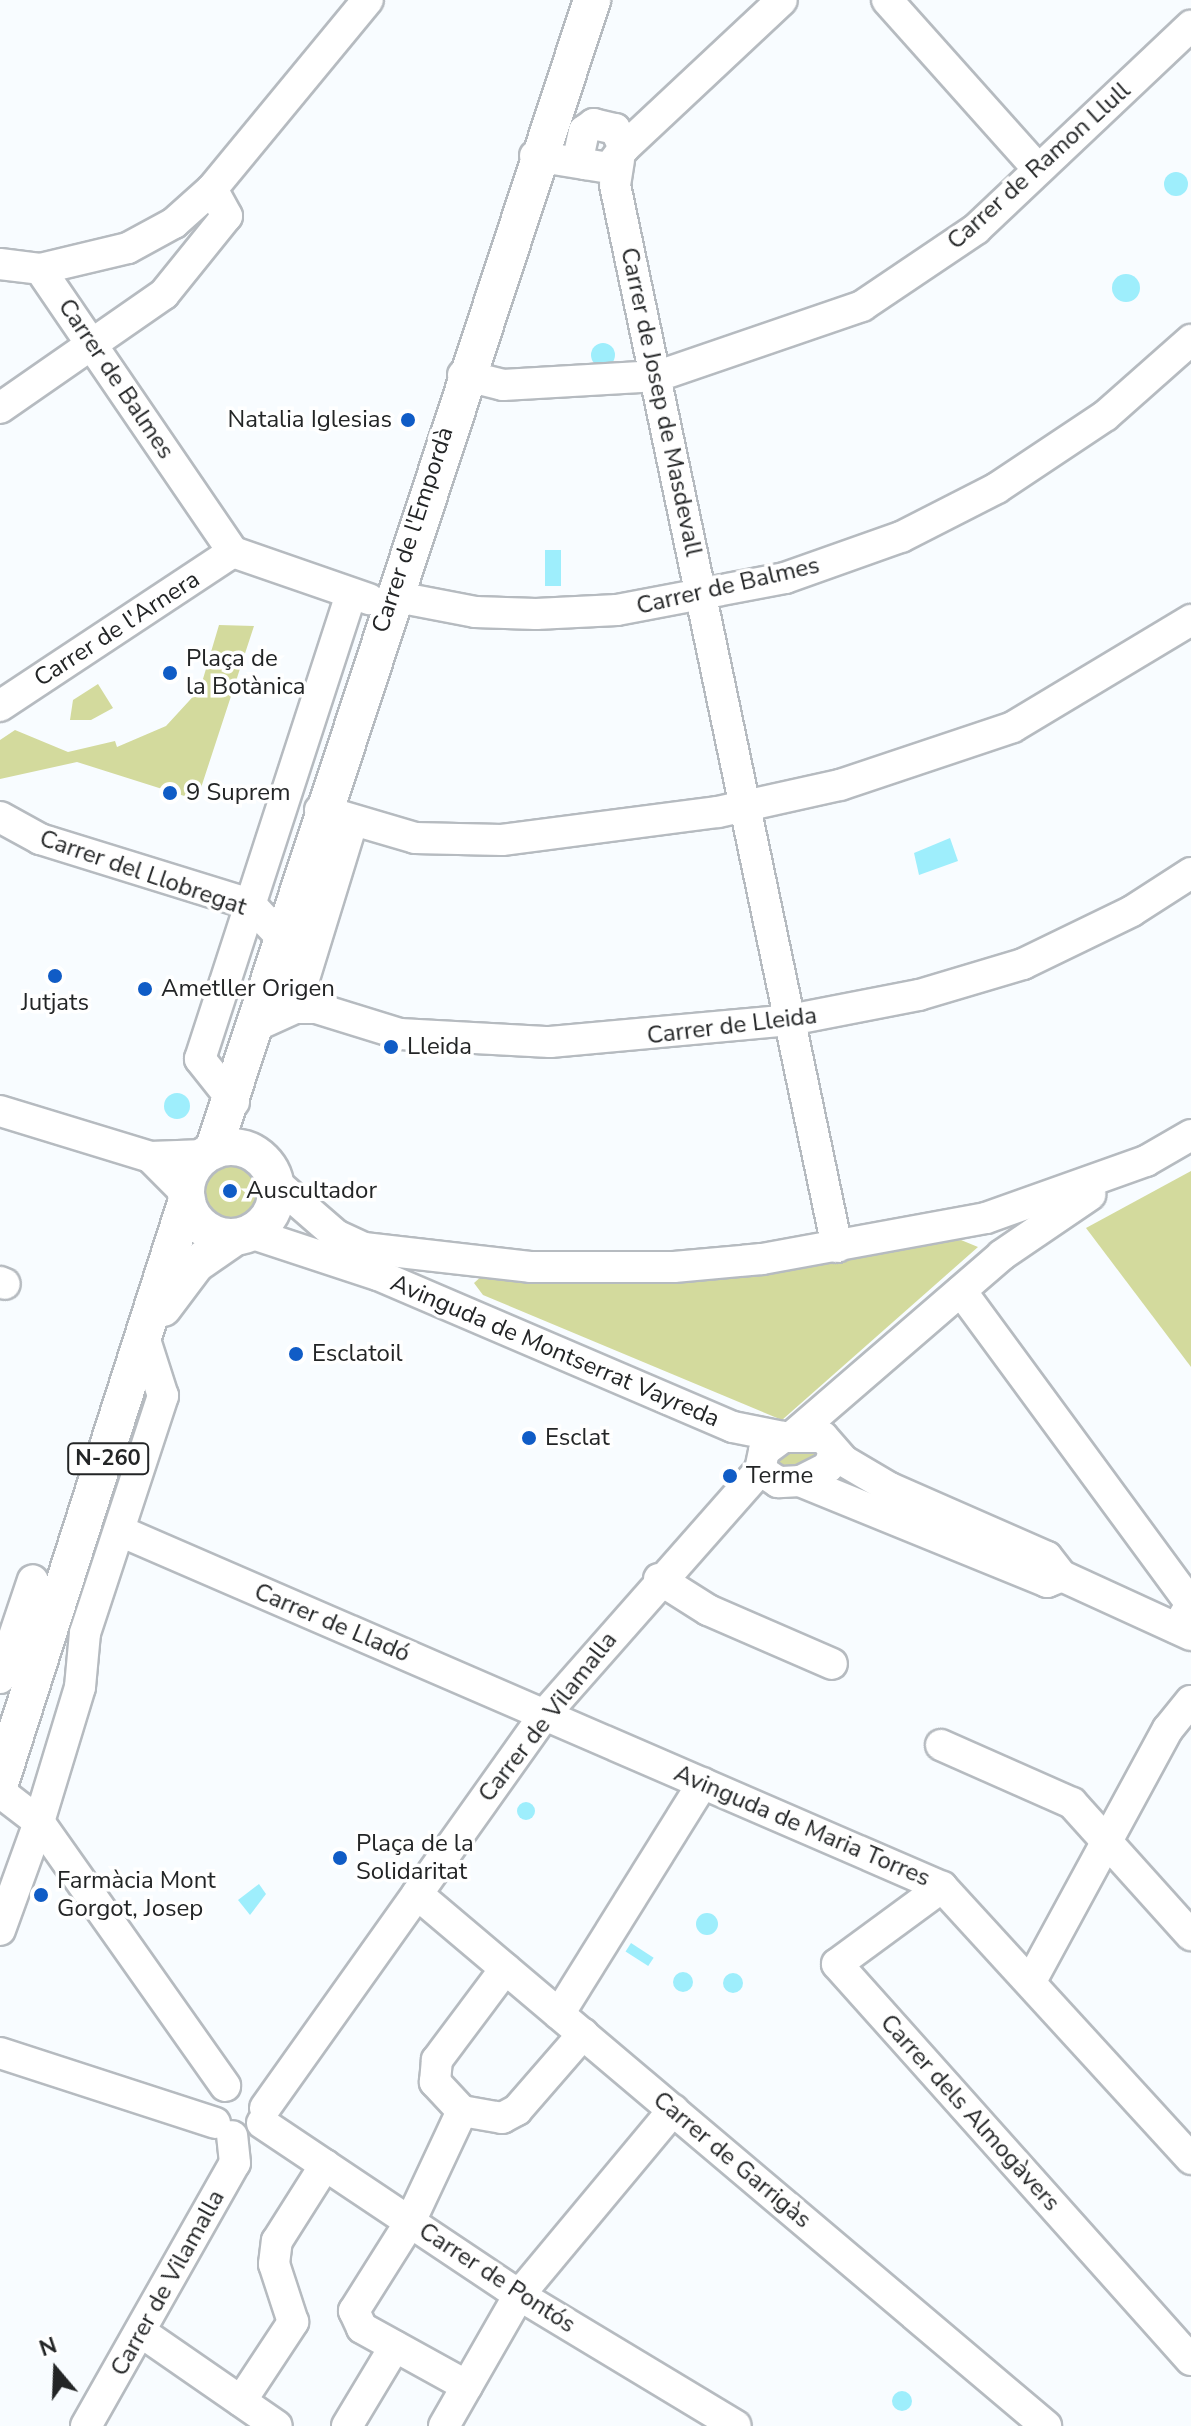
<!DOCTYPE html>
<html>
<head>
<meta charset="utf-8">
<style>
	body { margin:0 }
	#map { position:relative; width:1191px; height:2426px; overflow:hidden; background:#f8fcff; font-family:"Nunito Sans",sans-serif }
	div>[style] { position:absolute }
	.green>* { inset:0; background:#d3da9d }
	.round { border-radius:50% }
	.water>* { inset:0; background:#9eeefc; transform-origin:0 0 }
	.roads { filter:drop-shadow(2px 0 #b6bbc0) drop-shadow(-2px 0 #b6bbc0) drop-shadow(0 2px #b6bbc0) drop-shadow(0 -2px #b6bbc0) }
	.minor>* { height:30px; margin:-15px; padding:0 15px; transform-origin:15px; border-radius:15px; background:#fff }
	.major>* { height:36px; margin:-18px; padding:0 18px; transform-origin:18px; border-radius:18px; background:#fff }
	.major>.ring { margin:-18px; padding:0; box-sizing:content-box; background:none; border:36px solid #fff; border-radius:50% }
	.dots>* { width:22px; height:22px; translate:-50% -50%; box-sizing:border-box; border:4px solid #fff; border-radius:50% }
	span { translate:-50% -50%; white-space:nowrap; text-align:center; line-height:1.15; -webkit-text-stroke:7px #fff; paint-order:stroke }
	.shield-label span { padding:2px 6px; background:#fff; border:2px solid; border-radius:6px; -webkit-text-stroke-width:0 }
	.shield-label { font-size:22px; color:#232526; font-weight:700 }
	.street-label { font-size:24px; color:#232526 }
	.poi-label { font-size:24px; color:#232526 }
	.right { translate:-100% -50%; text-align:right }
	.left { translate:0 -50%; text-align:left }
	.north { position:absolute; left:16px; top:2330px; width:80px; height:80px; -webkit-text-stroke:6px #fff; paint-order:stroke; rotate:341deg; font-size:22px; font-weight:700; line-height:32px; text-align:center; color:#232526 }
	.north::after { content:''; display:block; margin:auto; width:28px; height:36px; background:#232526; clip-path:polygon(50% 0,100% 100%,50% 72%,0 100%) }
</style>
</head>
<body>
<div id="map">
	<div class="green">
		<div style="clip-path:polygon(219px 625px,254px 626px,197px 800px,77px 762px,0 779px,0 740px,15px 730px,68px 752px,115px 741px,117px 747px,166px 726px,200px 689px)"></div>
		<div style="clip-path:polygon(98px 684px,113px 708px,91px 720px,70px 720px,73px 700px)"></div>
		<div class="round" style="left:205px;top:1164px;width:58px;height:58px"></div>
		<div style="clip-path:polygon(1191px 1171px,1191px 1367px,1086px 1228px)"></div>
		<div style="clip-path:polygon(961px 1240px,978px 1247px,782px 1420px,483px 1295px,474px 1283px,483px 1275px,607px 1283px,693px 1279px)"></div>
		<div style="clip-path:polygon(787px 1450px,814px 1450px,818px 1455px,815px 1463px,785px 1469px,776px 1464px)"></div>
	</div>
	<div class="water">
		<div class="round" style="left:1164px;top:172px;width:24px;height:24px"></div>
		<div class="round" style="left:1112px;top:274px;width:28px;height:28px"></div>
		<div class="round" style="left:591px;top:343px;width:24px;height:24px"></div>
		<div style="left:545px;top:550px;width:16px;height:36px"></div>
		<div style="clip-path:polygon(950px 838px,958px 861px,919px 875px,914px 853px)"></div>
		<div class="round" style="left:164px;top:1093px;width:26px;height:26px"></div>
		<div class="round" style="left:517px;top:1802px;width:18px;height:18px"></div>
		<div style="clip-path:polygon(259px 1884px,266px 1894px,250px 1915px,238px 1900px)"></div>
		<div class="round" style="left:696px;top:1913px;width:22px;height:22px"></div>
		<div style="left:631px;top:1943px;width:27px;height:10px;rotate:33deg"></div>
		<div class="round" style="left:673px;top:1972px;width:20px;height:20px"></div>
		<div class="round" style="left:723px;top:1973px;width:20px;height:20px"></div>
		<div class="round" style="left:892px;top:2391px;width:20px;height:20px"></div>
	</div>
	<div class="roads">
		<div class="minor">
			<div style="left:887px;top:0;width:225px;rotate:48.2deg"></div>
			<div style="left:624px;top:148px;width:216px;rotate:-43.1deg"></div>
			<div style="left:535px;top:156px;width:75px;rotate:9.2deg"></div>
			<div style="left:609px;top:168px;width:25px;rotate:-53deg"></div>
			<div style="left:624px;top:148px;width:21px;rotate:-115deg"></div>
			<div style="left:615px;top:129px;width:22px;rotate:-167deg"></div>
			<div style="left:594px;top:124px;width:12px;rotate:145deg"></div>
			<div style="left:584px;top:131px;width:24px;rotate:102deg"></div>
			<div style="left:579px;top:154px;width:12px;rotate:59deg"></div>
			<div style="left:619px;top:160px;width:25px;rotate:99deg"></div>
			<div style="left:615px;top:185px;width:1085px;rotate:78.19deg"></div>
			<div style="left:0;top:264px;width:40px;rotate:7.1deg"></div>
			<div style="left:40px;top:269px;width:90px;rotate:-13.4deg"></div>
			<div style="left:128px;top:248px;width:52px;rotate:-28.5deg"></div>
			<div style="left:174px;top:223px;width:51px;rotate:-41.8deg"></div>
			<div style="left:212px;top:189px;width:245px;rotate:-50.5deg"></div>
			<div style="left:40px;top:269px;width:343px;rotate:55.7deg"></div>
			<div style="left:233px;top:552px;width:144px;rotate:19.1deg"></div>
			<div style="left:463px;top:375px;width:41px;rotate:14deg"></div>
			<div style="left:503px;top:385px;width:155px;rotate:-3.3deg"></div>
			<div style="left:658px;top:376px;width:216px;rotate:-18.9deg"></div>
			<div style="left:862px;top:306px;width:138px;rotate:-34deg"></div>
			<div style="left:976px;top:229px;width:296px;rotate:-43.4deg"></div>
			<div style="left:0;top:408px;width:200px;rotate:-34.8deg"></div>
			<div style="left:164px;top:294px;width:100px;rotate:-51.1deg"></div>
			<div style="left:227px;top:216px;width:31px;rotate:-119deg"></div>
			<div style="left:392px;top:596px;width:85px;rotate:10.9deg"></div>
			<div style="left:475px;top:612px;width:61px;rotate:1.9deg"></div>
			<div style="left:536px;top:614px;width:81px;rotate:-2.8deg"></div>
			<div style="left:617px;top:610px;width:171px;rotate:-10.8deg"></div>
			<div style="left:785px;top:578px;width:123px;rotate:-19.5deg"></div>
			<div style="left:901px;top:537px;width:108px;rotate:-27deg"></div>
			<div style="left:997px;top:488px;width:130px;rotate:-33.7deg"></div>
			<div style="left:1105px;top:416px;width:115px;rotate:-41.5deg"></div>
			<div style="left:0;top:706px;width:279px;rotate:-33.5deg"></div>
			<div style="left:320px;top:810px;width:99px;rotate:16.4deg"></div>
			<div style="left:415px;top:838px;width:87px;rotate:1.3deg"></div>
			<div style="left:502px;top:840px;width:218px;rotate:-7.4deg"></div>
			<div style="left:718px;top:812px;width:125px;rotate:-12.5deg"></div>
			<div style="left:840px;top:785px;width:182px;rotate:-18.5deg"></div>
			<div style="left:1013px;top:727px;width:208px;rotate:-31deg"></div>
			<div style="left:0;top:817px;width:46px;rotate:28.8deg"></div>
			<div style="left:40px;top:839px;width:220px;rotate:17.2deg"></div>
			<div style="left:250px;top:904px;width:44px;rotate:46.8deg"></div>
			<div style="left:295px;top:1008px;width:194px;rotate:-72.9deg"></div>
			<div style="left:253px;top:1027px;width:46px;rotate:-24.3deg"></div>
			<div style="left:295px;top:1008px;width:21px"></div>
			<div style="left:316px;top:1008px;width:88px;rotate:17.2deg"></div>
			<div style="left:400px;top:1034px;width:150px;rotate:3.1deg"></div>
			<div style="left:550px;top:1042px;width:241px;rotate:-5.2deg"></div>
			<div style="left:790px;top:1020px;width:131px;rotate:-11deg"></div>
			<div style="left:919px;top:995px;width:109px;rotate:-16.6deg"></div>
			<div style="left:1023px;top:964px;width:121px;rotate:-25.9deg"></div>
			<div style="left:1132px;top:911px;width:70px;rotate:-32.8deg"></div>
			<div style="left:234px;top:1102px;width:55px;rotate:-128.3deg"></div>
			<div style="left:200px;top:1059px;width:489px;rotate:-72deg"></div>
			<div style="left:0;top:1111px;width:157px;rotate:17deg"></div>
			<div style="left:150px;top:1157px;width:55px;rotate:-2.1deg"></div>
			<div style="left:150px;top:1157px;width:51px;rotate:45deg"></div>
			<div style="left:275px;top:1182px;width:81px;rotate:41deg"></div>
			<div style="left:336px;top:1235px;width:31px;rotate:25deg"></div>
			<div style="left:364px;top:1248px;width:167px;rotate:6.5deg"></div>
			<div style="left:530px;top:1267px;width:144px"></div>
			<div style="left:674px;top:1267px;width:88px;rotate:-5.2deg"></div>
			<div style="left:762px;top:1259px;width:228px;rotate:-10.4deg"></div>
			<div style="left:986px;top:1218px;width:170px;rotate:-19.6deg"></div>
			<div style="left:1146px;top:1161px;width:52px;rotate:-30deg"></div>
			<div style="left:250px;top:1233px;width:135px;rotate:18.2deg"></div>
			<div style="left:378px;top:1275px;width:386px;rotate:23.2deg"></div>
			<div style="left:733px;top:1427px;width:51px;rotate:11.3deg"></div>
			<div style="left:0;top:1282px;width:5px;rotate:22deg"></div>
			<div style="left:961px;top:1291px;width:388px;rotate:53.7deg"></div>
			<div style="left:1191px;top:1604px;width:28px;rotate:120deg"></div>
			<div style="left:796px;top:1433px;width:272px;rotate:-40.8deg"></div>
			<div style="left:1002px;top:1255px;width:107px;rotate:-34.3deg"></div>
			<div style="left:834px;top:1453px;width:15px;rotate:113deg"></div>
			<div style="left:828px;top:1467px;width:31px;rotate:153deg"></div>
			<div style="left:800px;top:1481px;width:22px;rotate:177deg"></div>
			<div style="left:778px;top:1482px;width:22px;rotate:-146deg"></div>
			<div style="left:760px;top:1470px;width:19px;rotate:-78deg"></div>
			<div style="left:764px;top:1451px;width:24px;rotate:-36deg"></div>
			<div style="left:783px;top:1437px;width:40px"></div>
			<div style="left:823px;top:1437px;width:32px;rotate:49deg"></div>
			<div style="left:844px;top:1461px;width:53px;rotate:30.4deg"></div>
			<div style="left:890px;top:1488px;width:171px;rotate:23.7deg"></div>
			<div style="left:1047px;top:1557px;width:24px;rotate:52deg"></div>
			<div style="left:1062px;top:1576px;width:142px;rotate:24.6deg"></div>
			<div style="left:800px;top:1481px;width:267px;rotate:22.2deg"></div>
			<div style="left:1047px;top:1582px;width:16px;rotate:-22deg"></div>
			<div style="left:120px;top:1531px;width:896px;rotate:23.42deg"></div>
			<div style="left:942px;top:1887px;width:369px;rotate:47.5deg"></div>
			<div style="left:659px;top:1579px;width:58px;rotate:32.3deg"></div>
			<div style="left:708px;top:1610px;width:135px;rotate:23.5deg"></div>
			<div style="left:0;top:1678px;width:103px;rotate:-71.4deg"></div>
			<div style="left:941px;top:1745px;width:143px;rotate:23.9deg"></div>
			<div style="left:1072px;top:1803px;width:178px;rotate:48deg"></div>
			<div style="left:0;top:1792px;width:49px;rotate:37.6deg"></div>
			<div style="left:39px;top:1822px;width:323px;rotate:54.8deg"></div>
			<div style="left:942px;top:1887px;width:130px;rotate:143.7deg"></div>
			<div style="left:837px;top:1964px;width:531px;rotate:48.21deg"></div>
			<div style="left:417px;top:1894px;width:824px;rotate:40.22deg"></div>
			<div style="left:0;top:1930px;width:115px;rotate:-70.1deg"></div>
			<div style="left:39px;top:1822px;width:141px;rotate:-73.1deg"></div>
			<div style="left:80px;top:1687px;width:54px;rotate:-84.7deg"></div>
			<div style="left:85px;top:1633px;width:250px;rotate:-71.8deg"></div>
			<div style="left:163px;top:1396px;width:56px;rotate:-107.8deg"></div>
			<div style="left:1031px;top:1981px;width:287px;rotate:-61.5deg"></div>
			<div style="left:1168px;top:1729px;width:36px;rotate:-51deg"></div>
			<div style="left:559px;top:2014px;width:272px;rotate:-58.1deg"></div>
			<div style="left:0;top:2053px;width:226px;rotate:18deg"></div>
			<div style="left:265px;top:2108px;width:482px;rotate:-54.6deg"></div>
			<div style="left:544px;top:1715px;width:327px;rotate:-48.6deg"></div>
			<div style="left:462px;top:2111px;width:41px;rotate:9.9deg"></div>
			<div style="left:502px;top:2118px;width:17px;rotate:-28deg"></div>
			<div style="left:517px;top:2110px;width:101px;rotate:-49deg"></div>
			<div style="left:262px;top:2123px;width:309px;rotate:33.8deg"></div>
			<div style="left:519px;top:2295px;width:253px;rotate:31.1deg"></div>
			<div style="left:141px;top:2332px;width:165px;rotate:34.7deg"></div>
			<div style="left:467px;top:2386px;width:120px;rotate:-151.1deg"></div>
			<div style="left:362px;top:2328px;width:19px;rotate:-115deg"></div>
			<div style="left:354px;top:2311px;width:105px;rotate:-57.8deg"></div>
			<div style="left:410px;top:2222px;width:123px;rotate:-64.9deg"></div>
			<div style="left:462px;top:2111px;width:40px;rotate:-133deg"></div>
			<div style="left:435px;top:2082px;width:22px;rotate:-85deg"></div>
			<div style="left:437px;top:2060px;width:114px;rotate:-53.2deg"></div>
			<div style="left:241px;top:2401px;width:95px;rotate:-56.6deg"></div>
			<div style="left:293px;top:2322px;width:61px;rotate:-108.1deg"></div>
			<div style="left:274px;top:2264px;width:23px;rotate:-83deg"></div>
			<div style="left:277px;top:2241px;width:90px;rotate:-57.7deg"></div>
			<div style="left:86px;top:2426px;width:302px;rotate:-60.5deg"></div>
			<div style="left:235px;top:2163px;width:27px;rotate:-96deg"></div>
			<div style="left:347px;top:2426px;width:93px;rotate:-59deg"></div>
			<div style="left:444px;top:2426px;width:151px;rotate:-60.2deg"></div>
			<div style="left:519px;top:2295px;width:241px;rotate:-50.2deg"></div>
		</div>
		<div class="major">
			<div class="ring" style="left:186px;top:1147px;width:54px;height:54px"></div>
			<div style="left:213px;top:1151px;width:1212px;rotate:-71.77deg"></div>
			<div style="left:163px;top:1308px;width:55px;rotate:-53.1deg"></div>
			<div style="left:196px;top:1264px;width:47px;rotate:-34.7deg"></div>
			<div style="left:0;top:1783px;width:612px;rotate:-72.22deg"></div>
		</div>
	</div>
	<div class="dots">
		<div style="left:408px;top:420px;background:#105cc6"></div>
		<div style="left:170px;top:673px;background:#105cc6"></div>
		<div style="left:170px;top:793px;background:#105cc6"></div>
		<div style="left:55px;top:976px;background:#105cc6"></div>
		<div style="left:145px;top:989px;background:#105cc6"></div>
		<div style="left:391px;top:1047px;background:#105cc6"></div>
		<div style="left:230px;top:1191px;background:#105cc6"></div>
		<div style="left:296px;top:1354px;background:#105cc6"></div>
		<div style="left:529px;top:1438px;background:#105cc6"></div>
		<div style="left:730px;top:1476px;background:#105cc6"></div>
		<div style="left:340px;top:1858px;background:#105cc6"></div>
		<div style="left:41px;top:1895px;background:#105cc6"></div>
	</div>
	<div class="shield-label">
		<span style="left:108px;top:1459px">N-260</span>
	</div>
	<div class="street-label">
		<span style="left:1039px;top:166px;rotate:-42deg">Carrer de Ramon Llull</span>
		<span style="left:116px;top:379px;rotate:56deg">Carrer de Balmes</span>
		<span style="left:661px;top:402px;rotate:78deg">Carrer de Josep de Masdevall</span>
		<span style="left:413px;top:530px;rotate:-72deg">Carrer de l'Empordà</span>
		<span style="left:728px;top:586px;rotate:-13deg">Carrer de Balmes</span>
		<span style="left:117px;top:629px;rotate:-33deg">Carrer de l'Arnera</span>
		<span style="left:143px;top:873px;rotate:19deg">Carrer del Llobregat</span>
		<span style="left:732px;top:1026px;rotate:-7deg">Carrer de Lleida</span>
		<span style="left:555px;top:1351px;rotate:23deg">Avinguda de Montserrat Vayreda</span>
		<span style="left:332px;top:1623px;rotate:23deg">Carrer de Lladó</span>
		<span style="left:548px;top:1717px;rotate:-52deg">Carrer de Vilamalla</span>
		<span style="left:802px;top:1826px;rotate:23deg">Avinguda de Maria Torres</span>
		<span style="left:970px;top:2113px;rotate:48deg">Carrer dels Almogàvers</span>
		<span style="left:732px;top:2160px;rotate:40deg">Carrer de Garrigàs</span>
		<span style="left:497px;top:2278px;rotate:33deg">Carrer de Pontós</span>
		<span style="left:168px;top:2283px;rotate:-61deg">Carrer de Vilamalla</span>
	</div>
	<div class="poi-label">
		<span class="right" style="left:392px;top:420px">Natalia Iglesias</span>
		<span class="left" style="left:186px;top:673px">Plaça de<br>la Botànica</span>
		<span class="left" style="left:186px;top:793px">9 Suprem</span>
		<span class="left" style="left:161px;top:989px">Ametller Origen</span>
		<span style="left:55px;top:1003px">Jutjats</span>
		<span class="left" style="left:407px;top:1047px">Lleida</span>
		<span class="left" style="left:246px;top:1191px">Auscultador</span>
		<span class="left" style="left:312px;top:1354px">Esclatoil</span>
		<span class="left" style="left:545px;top:1438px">Esclat</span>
		<span class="left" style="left:746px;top:1476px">Terme</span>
		<span class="left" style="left:356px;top:1858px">Plaça de la<br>Solidaritat</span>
		<span class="left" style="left:57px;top:1895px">Farmàcia Mont<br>Gorgot, Josep</span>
	</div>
	<div class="north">N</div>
</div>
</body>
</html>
